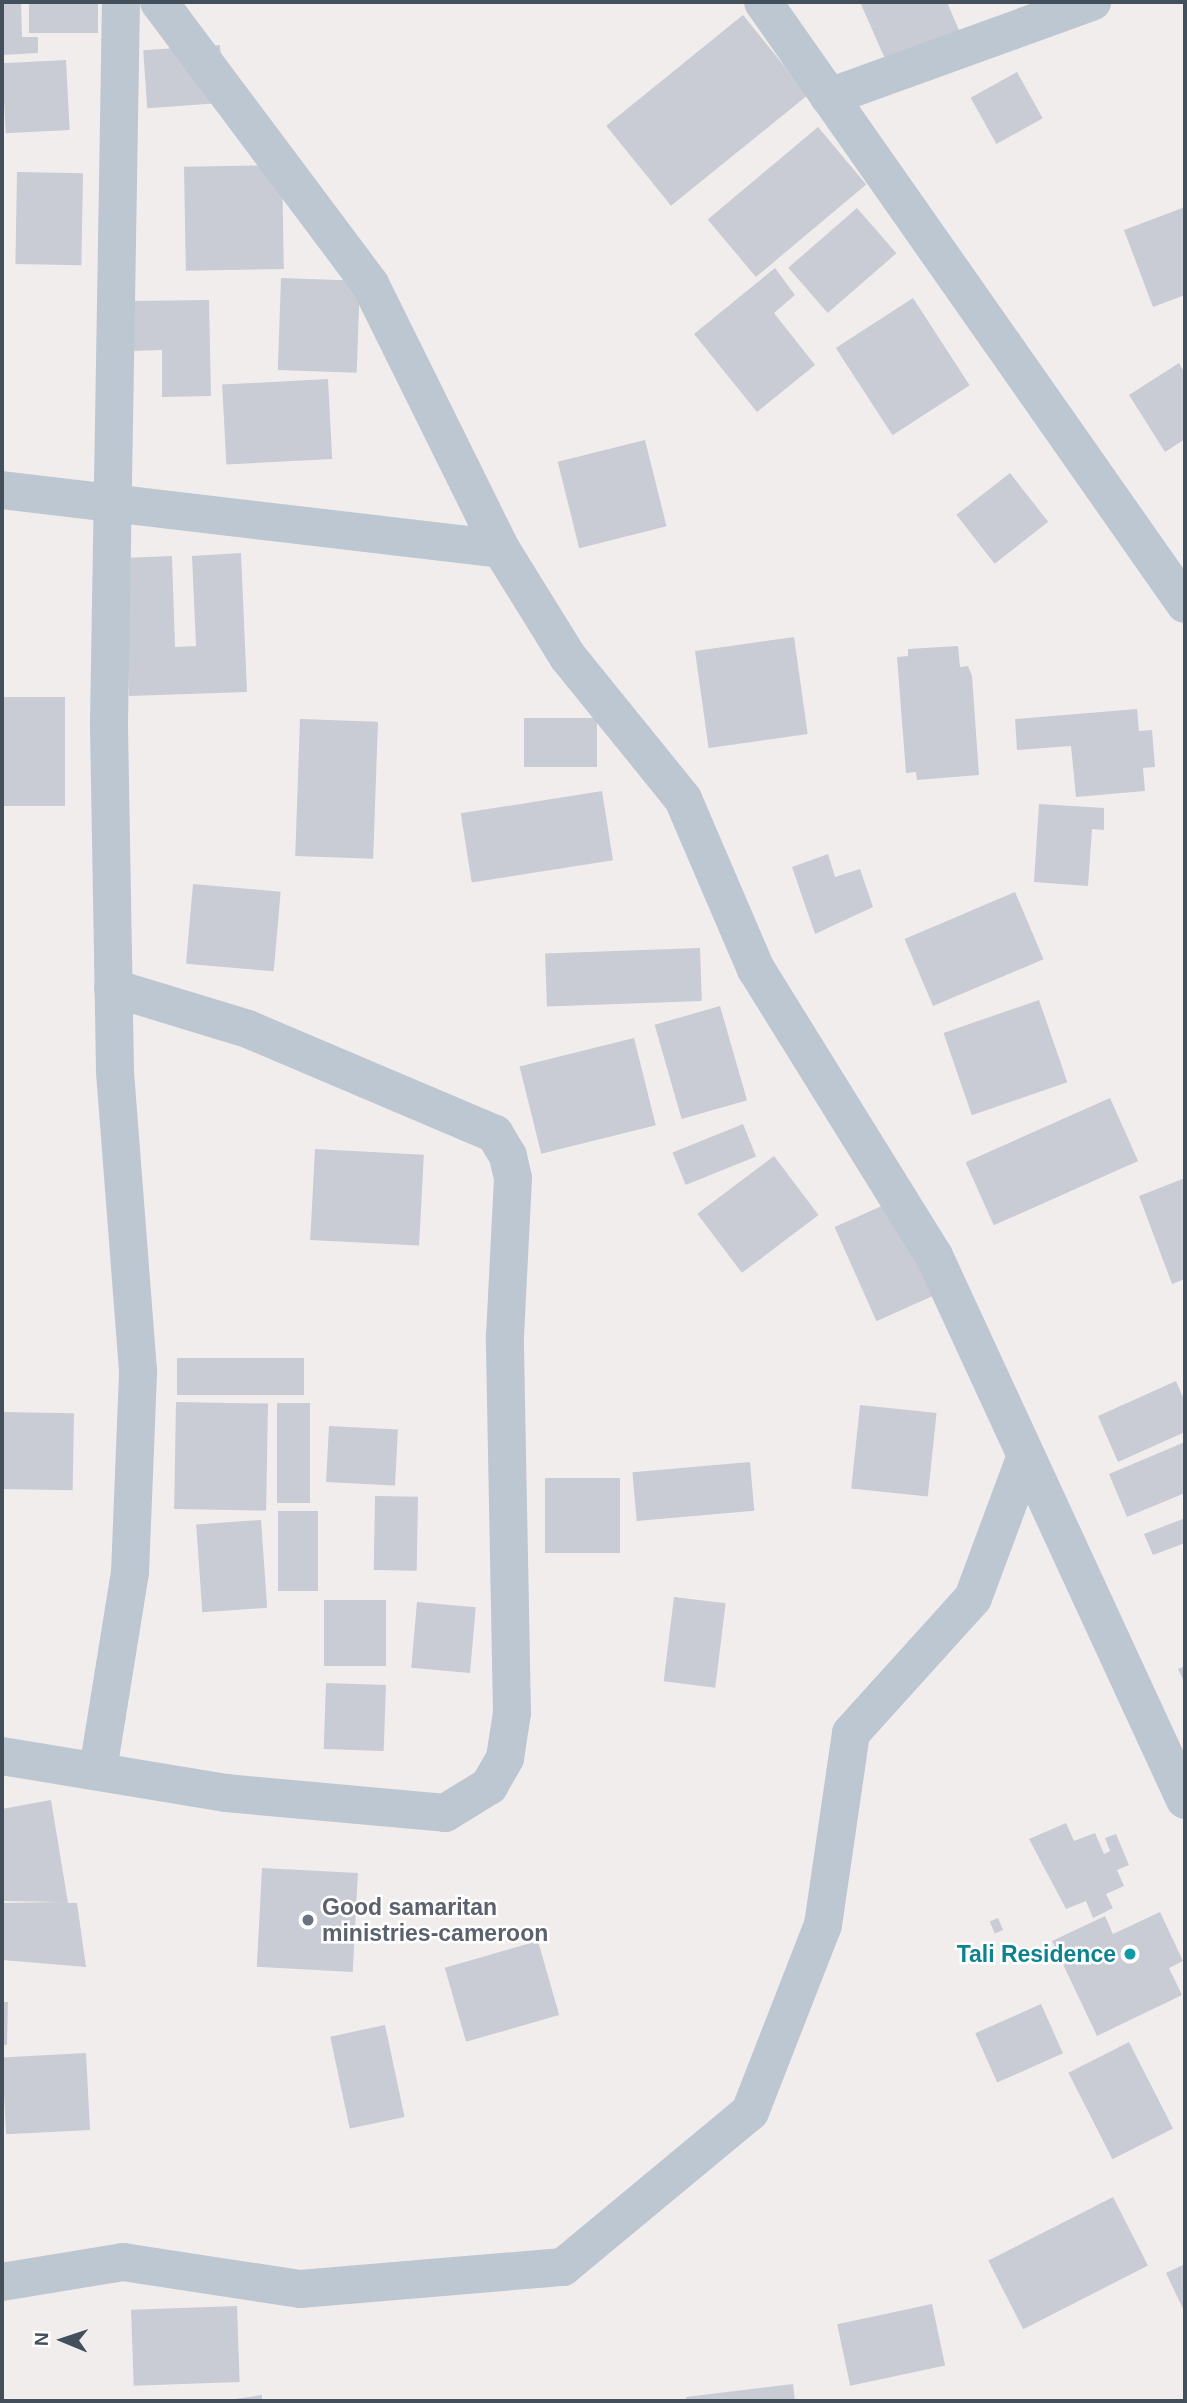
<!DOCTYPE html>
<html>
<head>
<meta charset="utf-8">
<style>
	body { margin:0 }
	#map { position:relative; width:1187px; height:2403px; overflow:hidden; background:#f1eded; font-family:Arial,sans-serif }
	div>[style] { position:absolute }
	.building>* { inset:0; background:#c9ccd4; transform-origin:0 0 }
	.minor>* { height:38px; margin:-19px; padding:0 19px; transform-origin:19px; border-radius:19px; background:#bdc7d1 }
	.dots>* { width:19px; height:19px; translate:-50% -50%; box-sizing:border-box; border:4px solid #fff; border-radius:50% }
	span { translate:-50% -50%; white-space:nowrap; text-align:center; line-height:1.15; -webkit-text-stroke:5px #fff; paint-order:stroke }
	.worship-label { font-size:23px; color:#5b616d; font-weight:700 }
	.left { translate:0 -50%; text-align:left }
	.culture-label { font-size:23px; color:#0d838f; font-weight:700 }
	.right { translate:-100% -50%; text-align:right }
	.frame { position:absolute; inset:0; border:4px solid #444f5c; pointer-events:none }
	.north { position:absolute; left:28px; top:2305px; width:70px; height:70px; -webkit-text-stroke:5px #fff; paint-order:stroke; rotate:272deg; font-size:19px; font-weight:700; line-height:28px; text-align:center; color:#444f5c }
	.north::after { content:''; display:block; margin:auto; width:24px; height:32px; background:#444f5c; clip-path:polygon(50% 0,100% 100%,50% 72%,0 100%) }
</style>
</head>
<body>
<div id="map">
	<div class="building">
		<div style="clip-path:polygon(2px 2px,21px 2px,22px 37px,38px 37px,38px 53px,2px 55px)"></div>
		<div style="left:29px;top:2px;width:69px;height:31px"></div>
		<div style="clip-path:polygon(860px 2px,947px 2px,961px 35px,889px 68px)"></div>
		<div style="left:743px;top:15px;width:103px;height:176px;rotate:51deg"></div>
		<div style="left:220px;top:45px;width:58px;height:77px;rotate:86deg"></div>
		<div style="left:66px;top:60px;width:70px;height:64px;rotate:87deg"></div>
		<div style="left:1017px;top:72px;width:53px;height:53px;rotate:61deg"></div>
		<div style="left:818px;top:127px;width:75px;height:144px;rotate:50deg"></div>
		<div style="left:282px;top:165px;width:104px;height:98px;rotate:89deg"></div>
		<div style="left:17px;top:172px;width:66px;height:92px;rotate:1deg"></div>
		<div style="clip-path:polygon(1185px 207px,1185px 295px,1153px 307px,1124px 230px)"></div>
		<div style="left:857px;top:208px;width:60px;height:91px;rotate:49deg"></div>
		<div style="clip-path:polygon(775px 268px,795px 295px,774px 313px,815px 365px,757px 412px,694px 334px)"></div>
		<div style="left:281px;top:278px;width:79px;height:92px;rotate:2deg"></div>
		<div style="left:913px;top:298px;width:104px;height:92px;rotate:57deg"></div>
		<div style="clip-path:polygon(209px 300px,211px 396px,162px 397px,162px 350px,131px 351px,130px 301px)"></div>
		<div style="clip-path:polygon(1179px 363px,1185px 374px,1185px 439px,1165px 452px,1129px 395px)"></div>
		<div style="left:328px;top:379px;width:80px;height:106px;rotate:87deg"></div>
		<div style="left:645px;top:440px;width:89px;height:90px;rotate:76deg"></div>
		<div style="left:1010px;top:473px;width:62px;height:68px;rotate:52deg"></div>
		<div style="clip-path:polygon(241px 553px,247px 692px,129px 696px,124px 558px,172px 556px,175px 647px,196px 646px,192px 556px)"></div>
		<div style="left:794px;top:637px;width:98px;height:100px;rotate:82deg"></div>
		<div style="clip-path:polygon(958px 646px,960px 667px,968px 666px,972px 676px,979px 775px,917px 780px,916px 772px,906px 773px,897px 657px,908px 656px,908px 649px)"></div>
		<div style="left:2px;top:697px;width:63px;height:109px"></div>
		<div style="clip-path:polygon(1137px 709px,1139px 731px,1152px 730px,1155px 767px,1143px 768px,1145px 791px,1076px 797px,1071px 746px,1017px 750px,1015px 719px)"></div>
		<div style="left:597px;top:718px;width:49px;height:73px;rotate:90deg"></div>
		<div style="left:300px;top:719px;width:78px;height:137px;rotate:2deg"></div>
		<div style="left:602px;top:791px;width:70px;height:143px;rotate:81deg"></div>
		<div style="clip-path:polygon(1039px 804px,1104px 808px,1104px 830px,1092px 829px,1088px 886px,1034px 882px)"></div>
		<div style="clip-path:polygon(828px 854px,835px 877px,860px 869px,873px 907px,815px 934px,792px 867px)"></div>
		<div style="left:193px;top:884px;width:88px;height:80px;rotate:5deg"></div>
		<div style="left:1015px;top:892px;width:73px;height:120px;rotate:67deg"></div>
		<div style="left:700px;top:948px;width:53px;height:155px;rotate:88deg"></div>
		<div style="left:1039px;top:1000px;width:87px;height:101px;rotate:71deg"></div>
		<div style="left:720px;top:1006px;width:98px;height:68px;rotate:74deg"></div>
		<div style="left:634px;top:1038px;width:90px;height:118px;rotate:76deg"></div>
		<div style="left:1110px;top:1098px;width:69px;height:158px;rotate:66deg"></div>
		<div style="left:743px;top:1124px;width:35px;height:76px;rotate:68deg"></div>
		<div style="left:315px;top:1149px;width:109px;height:91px;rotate:3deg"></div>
		<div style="left:774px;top:1156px;width:74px;height:96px;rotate:53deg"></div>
		<div style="clip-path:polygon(1185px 1178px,1185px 1279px,1172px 1284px,1139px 1196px)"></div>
		<div style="left:893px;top:1201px;width:103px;height:64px;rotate:66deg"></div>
		<div style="left:304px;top:1358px;width:37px;height:127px;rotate:90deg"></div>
		<div style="clip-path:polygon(1176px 1381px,1185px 1402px,1185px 1432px,1118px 1462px,1098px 1416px)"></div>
		<div style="left:176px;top:1402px;width:92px;height:107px;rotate:1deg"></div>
		<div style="left:277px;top:1403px;width:33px;height:100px"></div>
		<div style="left:860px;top:1405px;width:77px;height:84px;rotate:6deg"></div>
		<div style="left:2px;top:1412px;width:72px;height:77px;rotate:1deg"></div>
		<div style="left:329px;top:1426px;width:69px;height:56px;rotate:3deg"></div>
		<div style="clip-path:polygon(1185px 1442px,1185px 1493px,1127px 1517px,1109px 1474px)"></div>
		<div style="left:750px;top:1462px;width:49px;height:118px;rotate:85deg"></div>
		<div style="left:545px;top:1478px;width:75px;height:75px"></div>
		<div style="left:375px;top:1496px;width:43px;height:74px;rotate:1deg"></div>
		<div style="left:278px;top:1511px;width:40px;height:80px"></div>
		<div style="clip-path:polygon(1185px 1518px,1185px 1543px,1153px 1555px,1144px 1534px)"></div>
		<div style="left:261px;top:1520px;width:88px;height:65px;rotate:86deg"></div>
		<div style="left:674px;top:1597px;width:52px;height:85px;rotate:7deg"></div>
		<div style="left:324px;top:1600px;width:62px;height:66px"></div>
		<div style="left:417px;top:1602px;width:59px;height:66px;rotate:5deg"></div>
		<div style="clip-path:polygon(1185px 1666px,1185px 1684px,1178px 1669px)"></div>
		<div style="left:326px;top:1683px;width:60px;height:66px;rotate:2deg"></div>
		<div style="clip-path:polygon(51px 1800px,68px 1903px,77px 1903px,86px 1967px,2px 1960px,2px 1903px,63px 1902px,2px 1901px,2px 1809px)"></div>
		<div style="clip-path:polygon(1066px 1823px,1074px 1841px,1095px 1833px,1104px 1854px,1110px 1851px,1105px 1838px,1116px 1834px,1129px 1865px,1117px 1870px,1124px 1886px,1106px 1894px,1113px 1908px,1093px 1918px,1086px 1901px,1066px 1909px,1029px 1839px)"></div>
		<div style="left:262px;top:1868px;width:96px;height:99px;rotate:3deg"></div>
		<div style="clip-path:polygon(1160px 1912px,1183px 1961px,1169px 1968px,1182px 1995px,1097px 2036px,1052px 1941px,1105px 1916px,1113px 1934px)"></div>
		<div style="left:998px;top:1918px;width:13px;height:9px;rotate:67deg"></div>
		<div style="left:538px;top:1941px;width:77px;height:97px;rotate:74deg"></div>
		<div style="clip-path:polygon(2px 2002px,8px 2002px,7px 2045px,2px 2045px)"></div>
		<div style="left:1041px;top:2004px;width:54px;height:72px;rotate:66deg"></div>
		<div style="left:385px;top:2025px;width:94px;height:56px;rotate:78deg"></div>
		<div style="left:1129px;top:2042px;width:97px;height:68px;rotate:63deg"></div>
		<div style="left:86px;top:2053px;width:77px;height:84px;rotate:87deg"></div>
		<div style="left:1113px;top:2197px;width:77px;height:140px;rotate:63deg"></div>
		<div style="clip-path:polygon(1185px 2264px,1185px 2313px,1166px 2273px)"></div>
		<div style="left:932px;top:2304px;width:63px;height:97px;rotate:78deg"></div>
		<div style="left:237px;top:2306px;width:76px;height:106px;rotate:88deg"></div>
		<div style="clip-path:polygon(793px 2384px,795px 2401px,687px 2401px,686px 2397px)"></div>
		<div style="clip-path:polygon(262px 2395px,262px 2401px,228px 2401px,228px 2400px)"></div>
	</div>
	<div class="minor">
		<div style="left:159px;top:2px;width:352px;rotate:53.2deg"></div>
		<div style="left:370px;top:284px;width:296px;rotate:63.7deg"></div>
		<div style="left:501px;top:549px;width:127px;rotate:58.2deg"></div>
		<div style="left:568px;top:657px;width:183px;rotate:51deg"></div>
		<div style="left:683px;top:799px;width:185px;rotate:66.8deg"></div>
		<div style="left:756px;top:969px;width:338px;rotate:58.2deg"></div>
		<div style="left:934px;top:1256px;width:599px;rotate:65.23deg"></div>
		<div style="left:763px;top:2px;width:735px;rotate:54.97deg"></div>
		<div style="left:829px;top:97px;width:280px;rotate:-19.9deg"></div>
		<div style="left:2px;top:490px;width:502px;rotate:6.74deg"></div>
		<div style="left:2px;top:1756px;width:227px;rotate:9.4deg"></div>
		<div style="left:226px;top:1793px;width:220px;rotate:5.2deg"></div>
		<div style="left:445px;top:1813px;width:52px;rotate:-31.5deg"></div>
		<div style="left:489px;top:1786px;width:32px;rotate:-60deg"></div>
		<div style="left:505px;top:1758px;width:46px;rotate:-81.2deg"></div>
		<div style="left:512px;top:1713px;width:377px;rotate:-91.1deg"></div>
		<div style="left:505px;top:1336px;width:158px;rotate:-87.1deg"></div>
		<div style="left:513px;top:1178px;width:23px;rotate:-103deg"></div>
		<div style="left:508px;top:1156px;width:26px;rotate:-121deg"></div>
		<div style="left:495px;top:1134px;width:268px;rotate:-157deg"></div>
		<div style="left:248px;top:1029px;width:141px;rotate:-163.1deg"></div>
		<div style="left:98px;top:1770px;width:200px;rotate:-80.8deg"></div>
		<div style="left:130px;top:1573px;width:202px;rotate:-87.7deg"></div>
		<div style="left:138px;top:1371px;width:302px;rotate:-94.4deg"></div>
		<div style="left:115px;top:1070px;width:346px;rotate:-91deg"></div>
		<div style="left:109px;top:724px;width:722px;rotate:-89.05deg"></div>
		<div style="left:2px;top:2282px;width:123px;rotate:-9.4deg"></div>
		<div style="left:123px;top:2262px;width:179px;rotate:8.7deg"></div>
		<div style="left:300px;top:2289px;width:264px;rotate:-4.8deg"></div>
		<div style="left:563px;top:2267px;width:243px;rotate:-39.7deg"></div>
		<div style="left:750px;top:2112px;width:201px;rotate:-68.7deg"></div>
		<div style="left:823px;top:1925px;width:194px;rotate:-81.7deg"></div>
		<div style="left:851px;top:1733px;width:182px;rotate:-47.9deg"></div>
		<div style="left:973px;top:1598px;width:146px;rotate:-69.6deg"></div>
	</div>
	<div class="dots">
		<div style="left:308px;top:1920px;background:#6b7280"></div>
		<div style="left:1130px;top:1954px;background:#0f9aa8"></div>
	</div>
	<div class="worship-label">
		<span class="left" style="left:322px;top:1920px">Good samaritan<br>ministries-cameroon</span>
	</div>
	<div class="culture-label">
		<span class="right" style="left:1116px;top:1954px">Tali Residence</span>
	</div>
	<div class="frame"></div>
	<div class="north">N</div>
</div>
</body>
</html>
